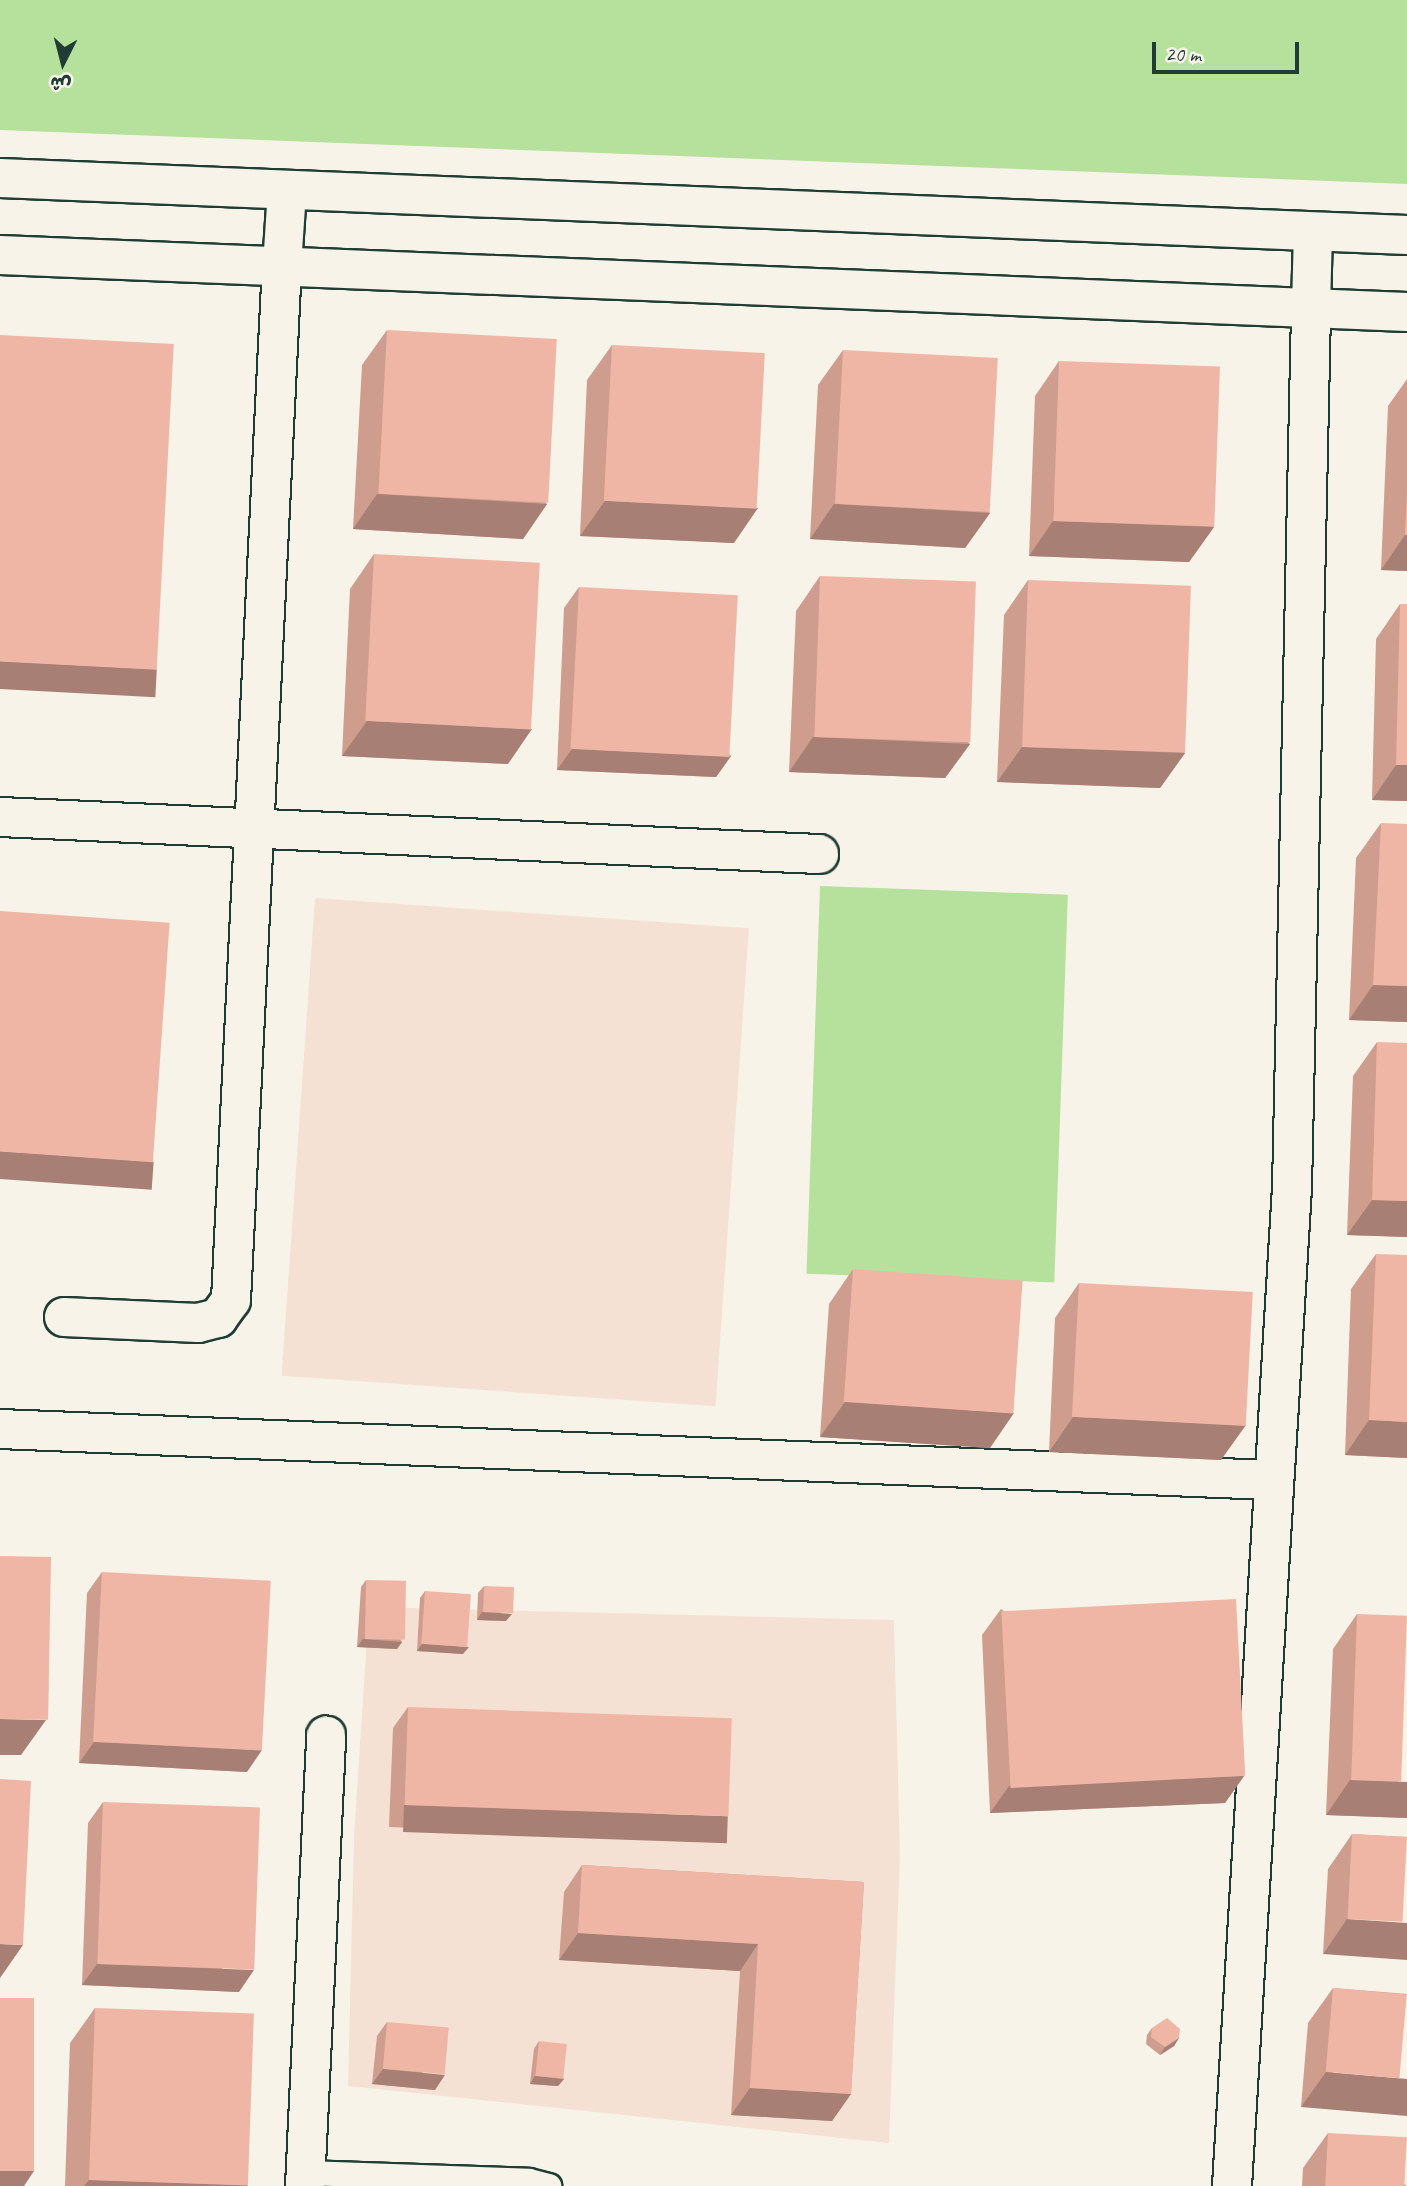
<!DOCTYPE html>
<html>
<head>
<meta charset="utf-8">
<style>
	body { margin:0 }
	#map { position:relative; width:1407px; height:2186px; overflow:hidden; background:#f7f3e8; font-family:Caveat,"Playpen Sans Arabic",sans-serif }
	div>[style] { position:absolute }
	.built>* { inset:0; background:#f5e1d4; transform-origin:0 0 }
	.green>* { inset:0; background:#b6e19d; transform-origin:0 0 }
	.roads { filter:drop-shadow(2px 0 #1f3d34) drop-shadow(-2px 0 #1f3d34) drop-shadow(0 2px #1f3d34) drop-shadow(0 -2px #1f3d34) }
	.lane>* { height:24px; margin:-12px; padding:0 12px; transform-origin:12px; border-radius:12px; background:#f7f3e8 }
	.street>* { height:38px; margin:-19px; padding:0 19px; transform-origin:19px; border-radius:19px; background:#f7f3e8 }
	.secondary>* { height:38px; margin:-19px; padding:0 19px; transform-origin:19px; border-radius:19px; background:#f7f3e8 }
	.wall>* { inset:0; background:#ce9d8e }
	.shaded-wall>* { inset:0; background:#a77f74; transform-origin:0 0 }
	.building>* { inset:0; background:#efb6a5; transform-origin:0 0 }
	span { translate:-50% -50%; white-space:nowrap; text-align:center; line-height:1.15; -webkit-text-stroke:6px #f7f3e8; paint-order:stroke }
	.north { position:absolute; left:28px; top:28px; width:70px; height:70px; -webkit-text-stroke:5px #f7f3e8; paint-order:stroke; rotate:186deg; font-size:19px; font-weight:700; line-height:28px; text-align:center; color:#1f3d34 }
	.north::after { content:''; display:block; margin:auto; width:24px; height:32px; background:#1f3d34; clip-path:polygon(50% 0,100% 100%,50% 72%,0 100%) }
	.scale { position:absolute; left:1152px; top:42px; width:147px; height:32px; box-sizing:border-box; border:4px solid #1f3d34; border-top:0; padding-left:9px; font-size:21px; line-height:24px; white-space:nowrap; color:#1f3d34; -webkit-text-stroke:5px #f7f3e8; paint-order:stroke }
</style>
</head>
<body>
<div id="map">
	<div class="built">
		<div style="left:315px;top:898px;width:435px;height:479px;rotate:4deg"></div>
		<div style="clip-path:polygon(369px 1607px,894px 1620px,900px 1857px,889px 2143px,348px 2086px,354px 1837px)"></div>
	</div>
	<div class="green">
		<div style="clip-path:polygon(0 0,1407px 0,1407px 184px,0 130px)"></div>
		<div style="left:820px;top:886px;width:248px;height:388px;rotate:2deg"></div>
	</div>
	<div class="roads">
		<div class="lane">
			<div style="left:305px;top:2173px;width:224px;rotate:2deg"></div>
			<div style="left:529px;top:2181px;width:21px;rotate:14deg"></div>
		</div>
		<div class="street">
			<div style="left:0;top:817px;width:820px;rotate:2.59deg"></div>
			<div style="left:64px;top:1317px;width:134px;rotate:2.6deg"></div>
			<div style="left:198px;top:1323px;width:21px;rotate:-14deg"></div>
			<div style="left:218px;top:1318px;width:22px;rotate:-54deg"></div>
			<div style="left:231px;top:1300px;width:1035px;rotate:-87.18deg"></div>
			<div style="left:0;top:1429px;width:1273px;rotate:2.3deg"></div>
			<div style="left:305px;top:2186px;width:451px;rotate:-87.3deg"></div>
			<div style="left:1232px;top:2186px;width:999px;rotate:-86.56deg"></div>
			<div style="left:1292px;top:1189px;width:881px;rotate:-88.76deg"></div>
		</div>
		<div class="secondary">
			<div style="left:0;top:178px;width:1408px;rotate:2.32deg"></div>
			<div style="left:0;top:255px;width:1408px;rotate:2.32deg"></div>
			<div style="left:282px;top:266px;width:76px;rotate:-86.2deg"></div>
			<div style="left:1311px;top:308px;width:76px;rotate:-88.5deg"></div>
		</div>
	</div>
	<div class="wall">
		<div style="clip-path:polygon(387px 330px,547px 504px,523px 539px,353px 529px,362px 365px)"></div>
		<div style="clip-path:polygon(612px 345px,734px 543px,580px 536px,587px 380px)"></div>
		<div style="clip-path:polygon(843px 350px,990px 513px,965px 548px,810px 539px,818px 385px)"></div>
		<div style="clip-path:polygon(1059px 361px,1214px 527px,1189px 562px,1029px 556px,1035px 396px)"></div>
		<div style="clip-path:polygon(1407px 379px,1407px 571px,1381px 570px,1388px 406px)"></div>
		<div style="clip-path:polygon(374px 554px,508px 764px,342px 756px,350px 589px)"></div>
		<div style="clip-path:polygon(820px 576px,970px 744px,945px 778px,789px 772px,796px 611px)"></div>
		<div style="clip-path:polygon(1028px 580px,1185px 753px,1160px 788px,997px 782px,1004px 615px)"></div>
		<div style="clip-path:polygon(579px 587px,731px 756px,716px 777px,557px 770px,564px 608px)"></div>
		<div style="clip-path:polygon(1400px 604px,1407px 604px,1407px 801px,1372px 800px,1376px 639px)"></div>
		<div style="clip-path:polygon(1381px 823px,1407px 1022px,1349px 1020px,1356px 858px)"></div>
		<div style="clip-path:polygon(1377px 1042px,1407px 1237px,1347px 1235px,1353px 1076px)"></div>
		<div style="clip-path:polygon(1376px 1254px,1407px 1458px,1345px 1455px,1351px 1289px)"></div>
		<div style="clip-path:polygon(853px 1269px,990px 1448px,820px 1437px,829px 1304px)"></div>
		<div style="clip-path:polygon(1079px 1283px,1221px 1460px,1049px 1452px,1055px 1318px)"></div>
		<div style="clip-path:polygon(102px 1572px,247px 1772px,79px 1763px,87px 1593px)"></div>
		<div style="clip-path:polygon(366px 1580px,402px 1642px,397px 1649px,357px 1647px,361px 1587px)"></div>
		<div style="clip-path:polygon(484px 1586px,506px 1621px,477px 1620px,478px 1593px)"></div>
		<div style="clip-path:polygon(425px 1591px,463px 1654px,417px 1651px,420px 1598px)"></div>
		<div style="clip-path:polygon(1001px 1609px,1244px 1776px,1225px 1803px,990px 1813px,982px 1635px)"></div>
		<div style="clip-path:polygon(1357px 1614px,1407px 1818px,1326px 1815px,1333px 1649px)"></div>
		<div style="clip-path:polygon(408px 1707px,714px 1839px,389px 1827px,393px 1728px)"></div>
		<div style="clip-path:polygon(103px 1802px,239px 1992px,82px 1985px,88px 1823px)"></div>
		<div style="clip-path:polygon(1352px 1834px,1407px 1837px,1323px 1954px,1328px 1869px)"></div>
		<div style="clip-path:polygon(582px 1865px,864px 1882px,851px 2094px,832px 2121px,731px 2115px,740px 1971px,559px 1960px,564px 1892px)"></div>
		<div style="clip-path:polygon(1333px 1988px,1407px 1994px,1301px 2107px,1308px 2023px)"></div>
		<div style="clip-path:polygon(95px 2008px,247px 2186px,65px 2186px,70px 2043px)"></div>
		<div style="clip-path:polygon(387px 2022px,435px 2090px,372px 2084px,377px 2036px)"></div>
		<div style="clip-path:polygon(1152px 2028px,1179px 2038px,1174px 2046px,1160px 2055px,1146px 2044px,1147px 2035px)"></div>
		<div style="clip-path:polygon(539px 2041px,564px 2079px,558px 2086px,530px 2084px,534px 2049px)"></div>
		<div style="clip-path:polygon(1328px 2133px,1407px 2186px,1302px 2186px,1303px 2168px)"></div>
	</div>
	<div class="shaded-wall">
		<div style="clip-path:polygon(377px 494px,547px 504px,523px 539px,353px 529px)"></div>
		<div style="clip-path:polygon(605px 501px,758px 508px,734px 543px,580px 536px)"></div>
		<div style="clip-path:polygon(834px 504px,990px 513px,965px 548px,810px 539px)"></div>
		<div style="clip-path:polygon(1053px 521px,1214px 527px,1189px 562px,1029px 556px)"></div>
		<div style="clip-path:polygon(1405px 535px,1407px 535px,1407px 571px,1381px 570px)"></div>
		<div style="left:0;top:661px;width:157px;height:28px;rotate:3deg"></div>
		<div style="clip-path:polygon(367px 721px,532px 729px,508px 764px,342px 756px)"></div>
		<div style="clip-path:polygon(813px 737px,970px 744px,945px 778px,789px 772px)"></div>
		<div style="clip-path:polygon(1022px 747px,1185px 753px,1160px 788px,997px 782px)"></div>
		<div style="clip-path:polygon(572px 749px,731px 756px,716px 777px,557px 770px)"></div>
		<div style="clip-path:polygon(1396px 765px,1407px 765px,1407px 801px,1372px 800px)"></div>
		<div style="clip-path:polygon(1373px 985px,1407px 986px,1407px 1022px,1349px 1020px)"></div>
		<div style="left:0;top:1151px;width:154px;height:28px;rotate:4deg"></div>
		<div style="clip-path:polygon(1372px 1200px,1407px 1201px,1407px 1237px,1347px 1235px)"></div>
		<div style="clip-path:polygon(845px 1402px,1014px 1413px,990px 1448px,820px 1437px)"></div>
		<div style="clip-path:polygon(1073px 1417px,1246px 1425px,1221px 1460px,1049px 1452px)"></div>
		<div style="clip-path:polygon(1369px 1420px,1407px 1422px,1407px 1458px,1345px 1455px)"></div>
		<div style="clip-path:polygon(482px 1612px,512px 1614px,506px 1621px,477px 1620px)"></div>
		<div style="clip-path:polygon(363px 1639px,402px 1642px,397px 1649px,357px 1647px)"></div>
		<div style="clip-path:polygon(422px 1644px,469px 1647px,463px 1654px,417px 1651px)"></div>
		<div style="clip-path:polygon(0 1719px,46px 1720px,21px 1755px,0 1755px)"></div>
		<div style="clip-path:polygon(94px 1742px,262px 1750px,247px 1772px,79px 1763px)"></div>
		<div style="clip-path:polygon(1244px 1776px,1225px 1803px,990px 1813px,1009px 1786px)"></div>
		<div style="clip-path:polygon(1350px 1780px,1407px 1782px,1407px 1818px,1326px 1815px)"></div>
		<div style="left:404px;top:1805px;width:324px;height:27px;rotate:2deg"></div>
		<div style="clip-path:polygon(1347px 1919px,1407px 1923px,1407px 1960px,1323px 1954px)"></div>
		<div style="clip-path:polygon(578px 1933px,758px 1944px,740px 1971px,559px 1960px)"></div>
		<div style="clip-path:polygon(0 1944px,23px 1945px,0 1978px)"></div>
		<div style="clip-path:polygon(97px 1964px,254px 1970px,239px 1992px,82px 1985px)"></div>
		<div style="clip-path:polygon(1179px 2038px,1174px 2046px,1160px 2055px,1165px 2047px)"></div>
		<div style="clip-path:polygon(383px 2069px,445px 2075px,435px 2090px,372px 2084px)"></div>
		<div style="clip-path:polygon(1326px 2072px,1407px 2079px,1407px 2116px,1301px 2107px)"></div>
		<div style="clip-path:polygon(535px 2076px,564px 2079px,558px 2086px,530px 2084px)"></div>
		<div style="clip-path:polygon(750px 2088px,851px 2094px,832px 2121px,731px 2115px)"></div>
		<div style="clip-path:polygon(0 2171px,34px 2171px,24px 2186px,0 2186px)"></div>
		<div style="clip-path:polygon(89px 2180px,248px 2185px,247px 2186px,84px 2186px)"></div>
	</div>
	<div class="building">
		<div style="left:387px;top:330px;width:170px;height:164px;rotate:3deg"></div>
		<div style="left:0;top:335px;width:174px;height:326px;rotate:3deg"></div>
		<div style="left:612px;top:345px;width:153px;height:156px;rotate:3deg"></div>
		<div style="left:843px;top:350px;width:155px;height:154px;rotate:3deg"></div>
		<div style="left:1059px;top:361px;width:161px;height:160px;rotate:2deg"></div>
		<div style="clip-path:polygon(1407px 491px,1407px 535px,1405px 535px)"></div>
		<div style="left:374px;top:554px;width:166px;height:167px;rotate:3deg"></div>
		<div style="left:820px;top:576px;width:156px;height:161px;rotate:2deg"></div>
		<div style="left:1028px;top:580px;width:163px;height:167px;rotate:2deg"></div>
		<div style="left:579px;top:587px;width:159px;height:162px;rotate:3deg"></div>
		<div style="clip-path:polygon(1400px 604px,1407px 604px,1407px 765px,1396px 765px)"></div>
		<div style="clip-path:polygon(1381px 823px,1407px 824px,1407px 986px,1373px 985px)"></div>
		<div style="left:0;top:911px;width:170px;height:240px;rotate:4deg"></div>
		<div style="clip-path:polygon(1377px 1042px,1407px 1043px,1407px 1201px,1372px 1200px)"></div>
		<div style="clip-path:polygon(1376px 1254px,1407px 1255px,1407px 1422px,1369px 1420px)"></div>
		<div style="left:853px;top:1269px;width:170px;height:133px;rotate:4deg"></div>
		<div style="left:1079px;top:1283px;width:174px;height:134px;rotate:3deg"></div>
		<div style="left:0;top:1556px;width:51px;height:163px;rotate:1deg"></div>
		<div style="left:102px;top:1572px;width:169px;height:170px;rotate:3deg"></div>
		<div style="left:366px;top:1580px;width:40px;height:59px;rotate:1deg"></div>
		<div style="left:484px;top:1586px;width:30px;height:26px;rotate:2deg"></div>
		<div style="left:425px;top:1591px;width:46px;height:53px;rotate:4deg"></div>
		<div style="left:1236px;top:1599px;width:177px;height:235px;rotate:87deg"></div>
		<div style="left:1357px;top:1614px;width:50px;height:166px;rotate:2deg"></div>
		<div style="left:408px;top:1707px;width:324px;height:98px;rotate:2deg"></div>
		<div style="clip-path:polygon(0 1779px,31px 1781px,23px 1945px,0 1944px)"></div>
		<div style="left:103px;top:1802px;width:157px;height:162px;rotate:2deg"></div>
		<div style="left:1352px;top:1834px;width:55px;height:85px;rotate:3deg"></div>
		<div style="clip-path:polygon(582px 1865px,864px 1882px,851px 2094px,750px 2088px,758px 1944px,578px 1933px)"></div>
		<div style="left:1333px;top:1988px;width:74px;height:84px;rotate:5deg"></div>
		<div style="left:0;top:1998px;width:34px;height:173px"></div>
		<div style="left:95px;top:2008px;width:159px;height:172px;rotate:2deg"></div>
		<div style="clip-path:polygon(1167px 2018px,1180px 2029px,1179px 2038px,1165px 2047px,1151px 2037px,1152px 2028px)"></div>
		<div style="left:387px;top:2022px;width:62px;height:47px;rotate:5deg"></div>
		<div style="left:539px;top:2041px;width:28px;height:35px;rotate:6deg"></div>
		<div style="left:1328px;top:2133px;width:79px;height:53px;rotate:3deg"></div>
	</div>
	<div class="north">ش</div>
	<div class="scale">20 m</div>
</div>
</body>
</html>
